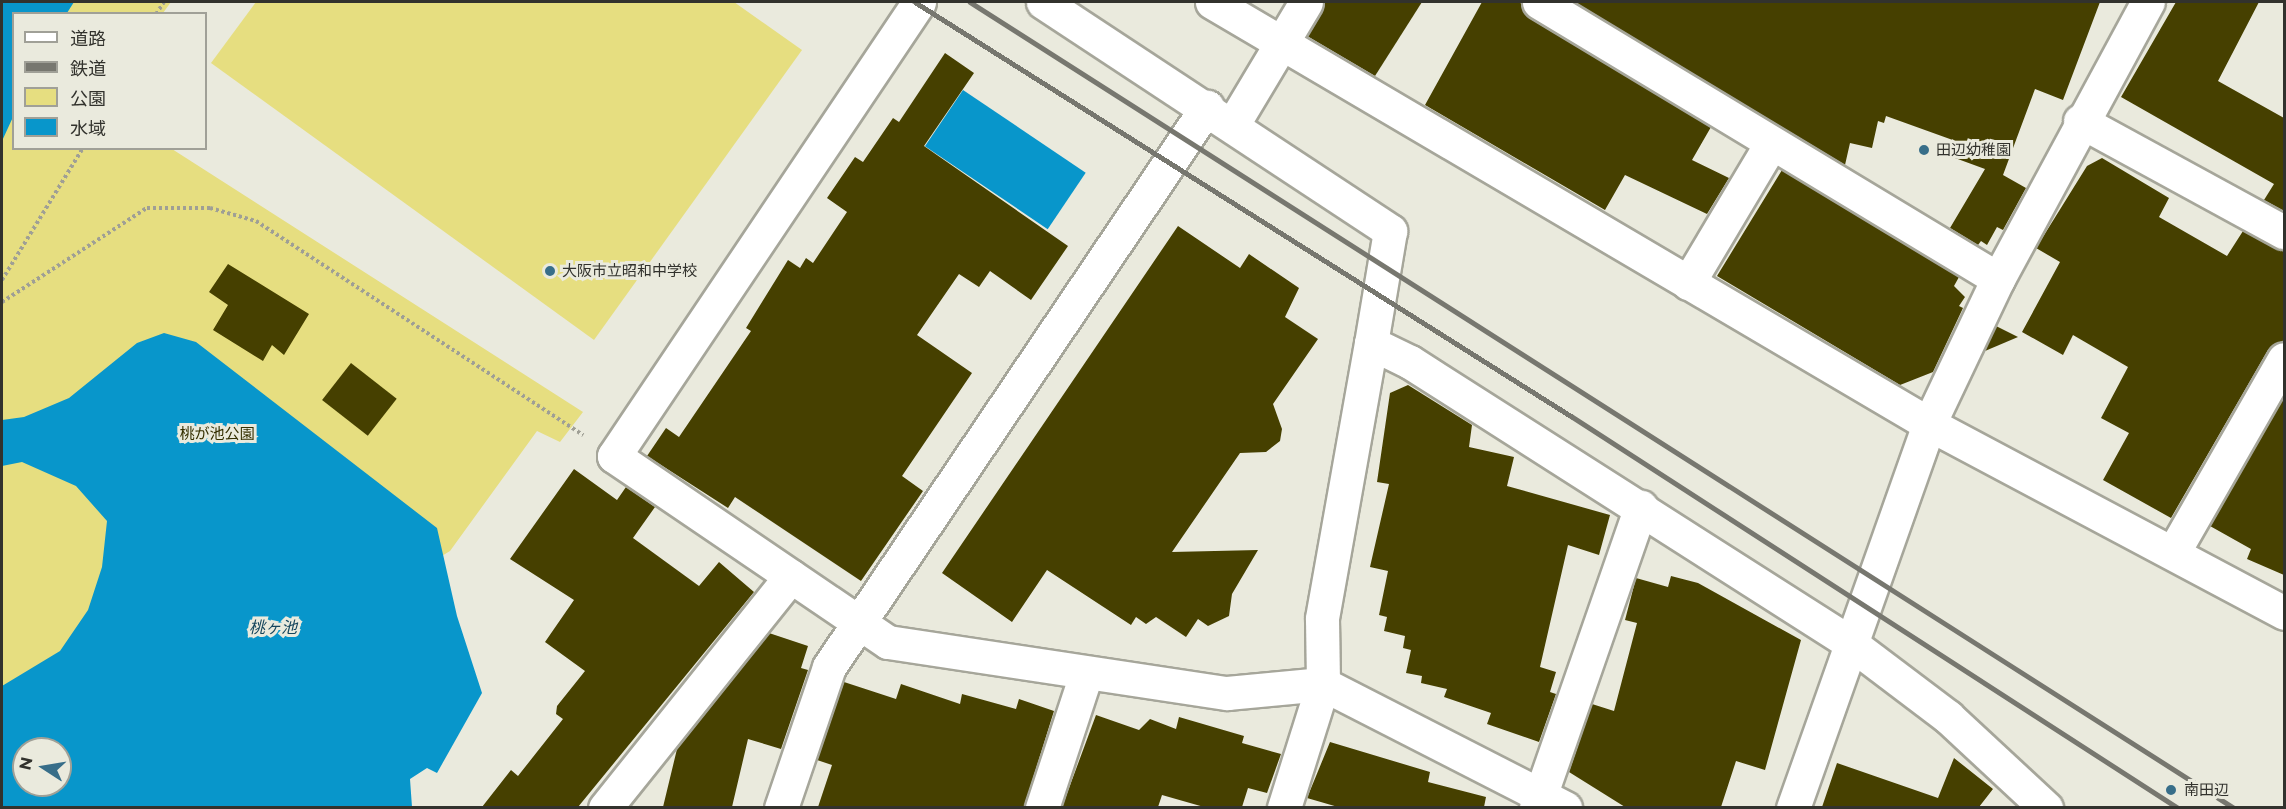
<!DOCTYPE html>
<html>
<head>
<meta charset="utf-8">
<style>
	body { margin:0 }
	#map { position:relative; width:2286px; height:809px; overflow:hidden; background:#eaeadd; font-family:Montserrat,"Noto Sans JP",sans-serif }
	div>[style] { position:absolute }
	.green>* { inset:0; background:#e6de80 }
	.water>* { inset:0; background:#0896cb; transform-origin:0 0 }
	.building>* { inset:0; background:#464000; transform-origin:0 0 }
	.path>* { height:4px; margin-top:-2px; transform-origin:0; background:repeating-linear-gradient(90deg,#9f9f95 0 3px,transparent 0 6px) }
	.roads { filter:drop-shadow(2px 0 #a6a69a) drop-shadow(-2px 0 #a6a69a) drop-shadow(0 2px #a6a69a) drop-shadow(0 -2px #a6a69a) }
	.pedestrian>* { height:33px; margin:-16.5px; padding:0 16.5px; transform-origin:16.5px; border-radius:16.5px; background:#fff }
	.minor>* { height:33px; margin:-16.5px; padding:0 16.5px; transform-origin:16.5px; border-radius:16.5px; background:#fff }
	.tertiary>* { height:33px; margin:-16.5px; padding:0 16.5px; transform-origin:16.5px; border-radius:16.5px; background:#fff }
	.rail>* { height:4.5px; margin:-2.25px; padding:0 2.25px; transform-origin:2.25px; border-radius:2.25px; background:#77776f }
	.dots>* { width:16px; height:16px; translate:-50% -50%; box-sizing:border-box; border:3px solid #eaeadd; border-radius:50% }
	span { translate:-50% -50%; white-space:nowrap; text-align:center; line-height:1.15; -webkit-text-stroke:6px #eaeadd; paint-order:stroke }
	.poi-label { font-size:15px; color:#32322d }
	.left { translate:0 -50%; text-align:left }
	.park-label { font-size:15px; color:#342f00 }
	.water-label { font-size:16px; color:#15455c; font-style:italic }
	.frame { position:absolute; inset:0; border:3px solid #32322d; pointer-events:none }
	.legend { position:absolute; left:12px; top:12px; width:195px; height:138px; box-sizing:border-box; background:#eaeadd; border:2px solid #a0a097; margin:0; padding:8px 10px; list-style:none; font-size:18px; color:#32322d }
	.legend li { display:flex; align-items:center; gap:12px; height:30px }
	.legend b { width:30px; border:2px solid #a0a097 }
	.north { position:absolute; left:12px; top:737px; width:60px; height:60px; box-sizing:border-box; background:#eaeadd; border:2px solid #a0a097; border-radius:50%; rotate:282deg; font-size:16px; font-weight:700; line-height:24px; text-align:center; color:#32322d }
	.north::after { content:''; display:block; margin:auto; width:21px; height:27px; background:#386e89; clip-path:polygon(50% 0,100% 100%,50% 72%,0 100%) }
</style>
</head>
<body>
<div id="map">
	<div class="green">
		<div style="clip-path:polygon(2px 2px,171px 2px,163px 13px,14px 14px,14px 148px,172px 149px,583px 412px,560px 442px,537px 431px,450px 551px,349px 612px,2px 733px)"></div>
		<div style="clip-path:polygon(256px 2px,734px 2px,802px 50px,594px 340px,211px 63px)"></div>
	</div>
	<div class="water">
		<div style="clip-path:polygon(2px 2px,74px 2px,67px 13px,14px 14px,13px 117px,2px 141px)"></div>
		<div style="left:963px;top:90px;width:148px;height:68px;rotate:34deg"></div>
		<div style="clip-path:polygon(evenodd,164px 333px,196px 342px,437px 528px,457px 616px,482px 693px,437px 773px,427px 768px,410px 779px,412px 807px,2px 807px,2px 686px,60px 651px,88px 610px,102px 567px,107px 521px,76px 486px,22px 462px,2px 466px,2px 420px,24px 417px,69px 398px,137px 343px,164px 333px,24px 749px,60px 749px,60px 785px,24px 785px,24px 749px)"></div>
	</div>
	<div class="building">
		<div style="clip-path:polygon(1325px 2px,1422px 2px,1375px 76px,1307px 36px)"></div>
		<div style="clip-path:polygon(1482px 2px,1520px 2px,1529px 18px,1711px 127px,1692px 160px,1729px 178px,1707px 214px,1625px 175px,1605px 210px,1425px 105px)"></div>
		<div style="clip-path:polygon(1574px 2px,2100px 2px,2063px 100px,2035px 89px,2003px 175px,2026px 188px,2003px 230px,1997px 227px,1987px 245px,1981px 241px,1978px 245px,1950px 228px,1985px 169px,1955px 158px,1961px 143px,1886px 116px,1884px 123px,1878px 121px,1872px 148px,1850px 143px,1845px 165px)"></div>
		<div style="clip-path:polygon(2176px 2px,2259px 2px,2218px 81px,2284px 118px,2284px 211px,2264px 200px,2274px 184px,2121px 97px)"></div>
		<div style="clip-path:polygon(945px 53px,974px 73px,924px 146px,1068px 246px,1031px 300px,990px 271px,979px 287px,959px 274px,917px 335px,972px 373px,902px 476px,923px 491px,861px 581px,735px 497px,728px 508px,647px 456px,666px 428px,679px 437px,751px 331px,746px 328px,788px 260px,800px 268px,806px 258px,813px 263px,847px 212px,827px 198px,855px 157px,863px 162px,893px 118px,899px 122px)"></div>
		<div style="clip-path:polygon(2102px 158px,2169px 198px,2159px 217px,2227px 256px,2243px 231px,2284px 251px,2284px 340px,2268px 350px,2171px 518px,2103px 480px,2129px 433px,2101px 418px,2128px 367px,2073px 335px,2063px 355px,2022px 332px,2060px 262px,2036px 248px,2087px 166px)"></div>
		<div style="clip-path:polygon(1782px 170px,1959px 277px,1954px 286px,1965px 297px,1959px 306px,1963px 308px,1933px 372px,1900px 385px,1717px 276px)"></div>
		<div style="clip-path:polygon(1178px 226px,1240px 268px,1249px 254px,1299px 288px,1285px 317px,1318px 339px,1273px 404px,1282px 429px,1280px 441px,1266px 452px,1240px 453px,1172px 552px,1258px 550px,1232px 594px,1229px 616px,1208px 626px,1198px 619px,1186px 637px,1156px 617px,1146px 624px,1136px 617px,1131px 625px,1047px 570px,1012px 622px,942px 573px)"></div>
		<div style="clip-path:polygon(228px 264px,309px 314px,284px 355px,272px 345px,263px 361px,213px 330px,228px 305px,209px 292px)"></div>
		<div style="clip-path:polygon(1996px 326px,2018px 337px,1985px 351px)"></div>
		<div style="left:351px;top:363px;width:58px;height:47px;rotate:38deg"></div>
		<div style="clip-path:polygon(1408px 385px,1472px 425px,1469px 447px,1514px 457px,1507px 486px,1610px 515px,1599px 555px,1568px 545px,1540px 667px,1556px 672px,1550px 692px,1556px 694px,1539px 742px,1487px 724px,1491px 713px,1444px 697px,1447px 689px,1421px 683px,1422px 676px,1406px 673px,1411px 650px,1403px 648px,1405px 636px,1384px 631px,1387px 617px,1379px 615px,1388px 571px,1370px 567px,1389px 484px,1377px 482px,1390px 393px)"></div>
		<div style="clip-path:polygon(2284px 396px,2284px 575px,2247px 559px,2251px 549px,2210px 526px)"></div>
		<div style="clip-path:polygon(574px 469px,617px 500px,626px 487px,655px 507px,633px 538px,699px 586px,719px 562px,754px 592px,578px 807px,482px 807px,511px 770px,518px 776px,563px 719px,556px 714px,557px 706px,585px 671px,545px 642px,574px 600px,510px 559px)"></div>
		<div style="clip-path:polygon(1671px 576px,1698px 583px,1801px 640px,1765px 770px,1736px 761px,1721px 807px,1625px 807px,1569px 772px,1592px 704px,1614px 711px,1637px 623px,1625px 620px,1636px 578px,1668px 587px)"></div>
		<div style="clip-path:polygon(769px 633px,808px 646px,801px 668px,808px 670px,781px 749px,748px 739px,732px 807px,663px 807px,677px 749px)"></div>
		<div style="clip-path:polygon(844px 682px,896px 699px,901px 684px,960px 704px,962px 694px,1016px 709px,1019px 699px,1054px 711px,1024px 807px,818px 807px,832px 765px,817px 760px)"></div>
		<div style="clip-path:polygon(1096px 715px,1139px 730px,1150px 719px,1176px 729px,1179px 717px,1244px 736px,1242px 743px,1281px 754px,1267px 793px,1248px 788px,1242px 807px,1204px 807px,1162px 795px,1158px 807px,1062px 807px)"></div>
		<div style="clip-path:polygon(1330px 742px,1430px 772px,1428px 782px,1486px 797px,1484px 807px,1338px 807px,1307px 798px)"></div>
		<div style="clip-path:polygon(1954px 758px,1993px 789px,1979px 807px,1822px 807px,1837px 763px,1938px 798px)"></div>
	</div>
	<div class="path">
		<div style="left:156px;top:14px;width:14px;rotate:-56deg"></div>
		<div style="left:2px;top:280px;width:155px;rotate:-58.5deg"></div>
		<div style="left:2px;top:302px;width:173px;rotate:-33deg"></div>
		<div style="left:147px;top:208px;width:63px"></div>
		<div style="left:210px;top:208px;width:48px;rotate:15.8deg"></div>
		<div style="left:256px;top:221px;width:391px;rotate:33.2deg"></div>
	</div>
	<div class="roads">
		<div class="pedestrian">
			<div style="left:1929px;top:424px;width:402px;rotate:28deg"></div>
		</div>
		<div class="minor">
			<div style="left:919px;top:2px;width:547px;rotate:123.89deg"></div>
			<div style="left:614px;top:456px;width:331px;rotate:34.2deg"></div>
			<div style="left:888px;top:642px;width:343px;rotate:8.6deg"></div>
			<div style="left:1227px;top:693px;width:96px;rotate:-5.4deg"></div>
			<div style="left:1323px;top:684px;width:130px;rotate:107.5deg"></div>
			<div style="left:1043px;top:2px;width:416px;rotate:33.4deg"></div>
			<div style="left:1390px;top:231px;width:114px;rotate:99.6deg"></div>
			<div style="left:1371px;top:343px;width:43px;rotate:26deg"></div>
			<div style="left:1410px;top:362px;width:521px;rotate:32.53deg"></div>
			<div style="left:1849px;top:642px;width:124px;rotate:37.1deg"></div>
			<div style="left:1948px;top:717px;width:134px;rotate:42.9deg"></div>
			<div style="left:1212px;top:2px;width:832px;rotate:30.48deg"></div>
			<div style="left:1929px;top:424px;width:407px;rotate:109.5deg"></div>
			<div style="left:1539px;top:2px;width:536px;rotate:31.11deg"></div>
			<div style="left:2080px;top:121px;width:232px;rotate:28.6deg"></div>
			<div style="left:1233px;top:124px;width:142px;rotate:-59.1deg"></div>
			<div style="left:1688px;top:283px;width:162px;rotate:-59.2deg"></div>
			<div style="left:2174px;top:551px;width:221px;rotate:-60.2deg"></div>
			<div style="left:605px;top:808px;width:297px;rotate:-51.3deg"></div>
			<div style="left:781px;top:808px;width:149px;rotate:-71.2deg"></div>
			<div style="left:829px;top:667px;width:676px;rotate:-55.98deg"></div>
			<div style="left:1042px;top:808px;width:141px;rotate:-71.8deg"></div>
			<div style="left:1536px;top:808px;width:319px;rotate:-70.8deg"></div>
		</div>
		<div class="tertiary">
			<div style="left:1371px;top:343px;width:280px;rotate:100.1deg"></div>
			<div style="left:1322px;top:619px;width:65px;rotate:89.1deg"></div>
			<div style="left:1323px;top:684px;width:272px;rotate:27.1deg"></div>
			<div style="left:1929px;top:424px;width:161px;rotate:-64.6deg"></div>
			<div style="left:1998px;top:279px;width:315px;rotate:-61.6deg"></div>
		</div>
	</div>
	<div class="rail">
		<div style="left:915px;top:2px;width:776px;rotate:32.26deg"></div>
		<div style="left:1571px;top:416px;width:723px;rotate:32.85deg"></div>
		<div style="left:970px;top:2px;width:1499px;rotate:32.52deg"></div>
	</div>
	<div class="dots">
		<div style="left:1924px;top:150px;background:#386e89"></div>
		<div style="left:550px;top:271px;background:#386e89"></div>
		<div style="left:2171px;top:790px;background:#386e89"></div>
	</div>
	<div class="poi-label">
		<span class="left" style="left:1936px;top:150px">田辺幼稚園</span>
		<span class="left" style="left:562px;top:271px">大阪市立昭和中学校</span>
		<span class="left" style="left:2184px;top:790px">南田辺</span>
	</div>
	<div class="park-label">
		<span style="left:217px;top:434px">桃が池公園</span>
	</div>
	<div class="water-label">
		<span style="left:273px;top:628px">桃ヶ池</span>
	</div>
	<div class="frame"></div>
	<ul class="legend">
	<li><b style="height:8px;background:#fff"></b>道路</li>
	<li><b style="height:8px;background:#77776f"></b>鉄道</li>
	<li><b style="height:16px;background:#e6de80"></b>公園</li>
	<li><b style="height:16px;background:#0896cb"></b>水域</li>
	</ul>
	<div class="north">N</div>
</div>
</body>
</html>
